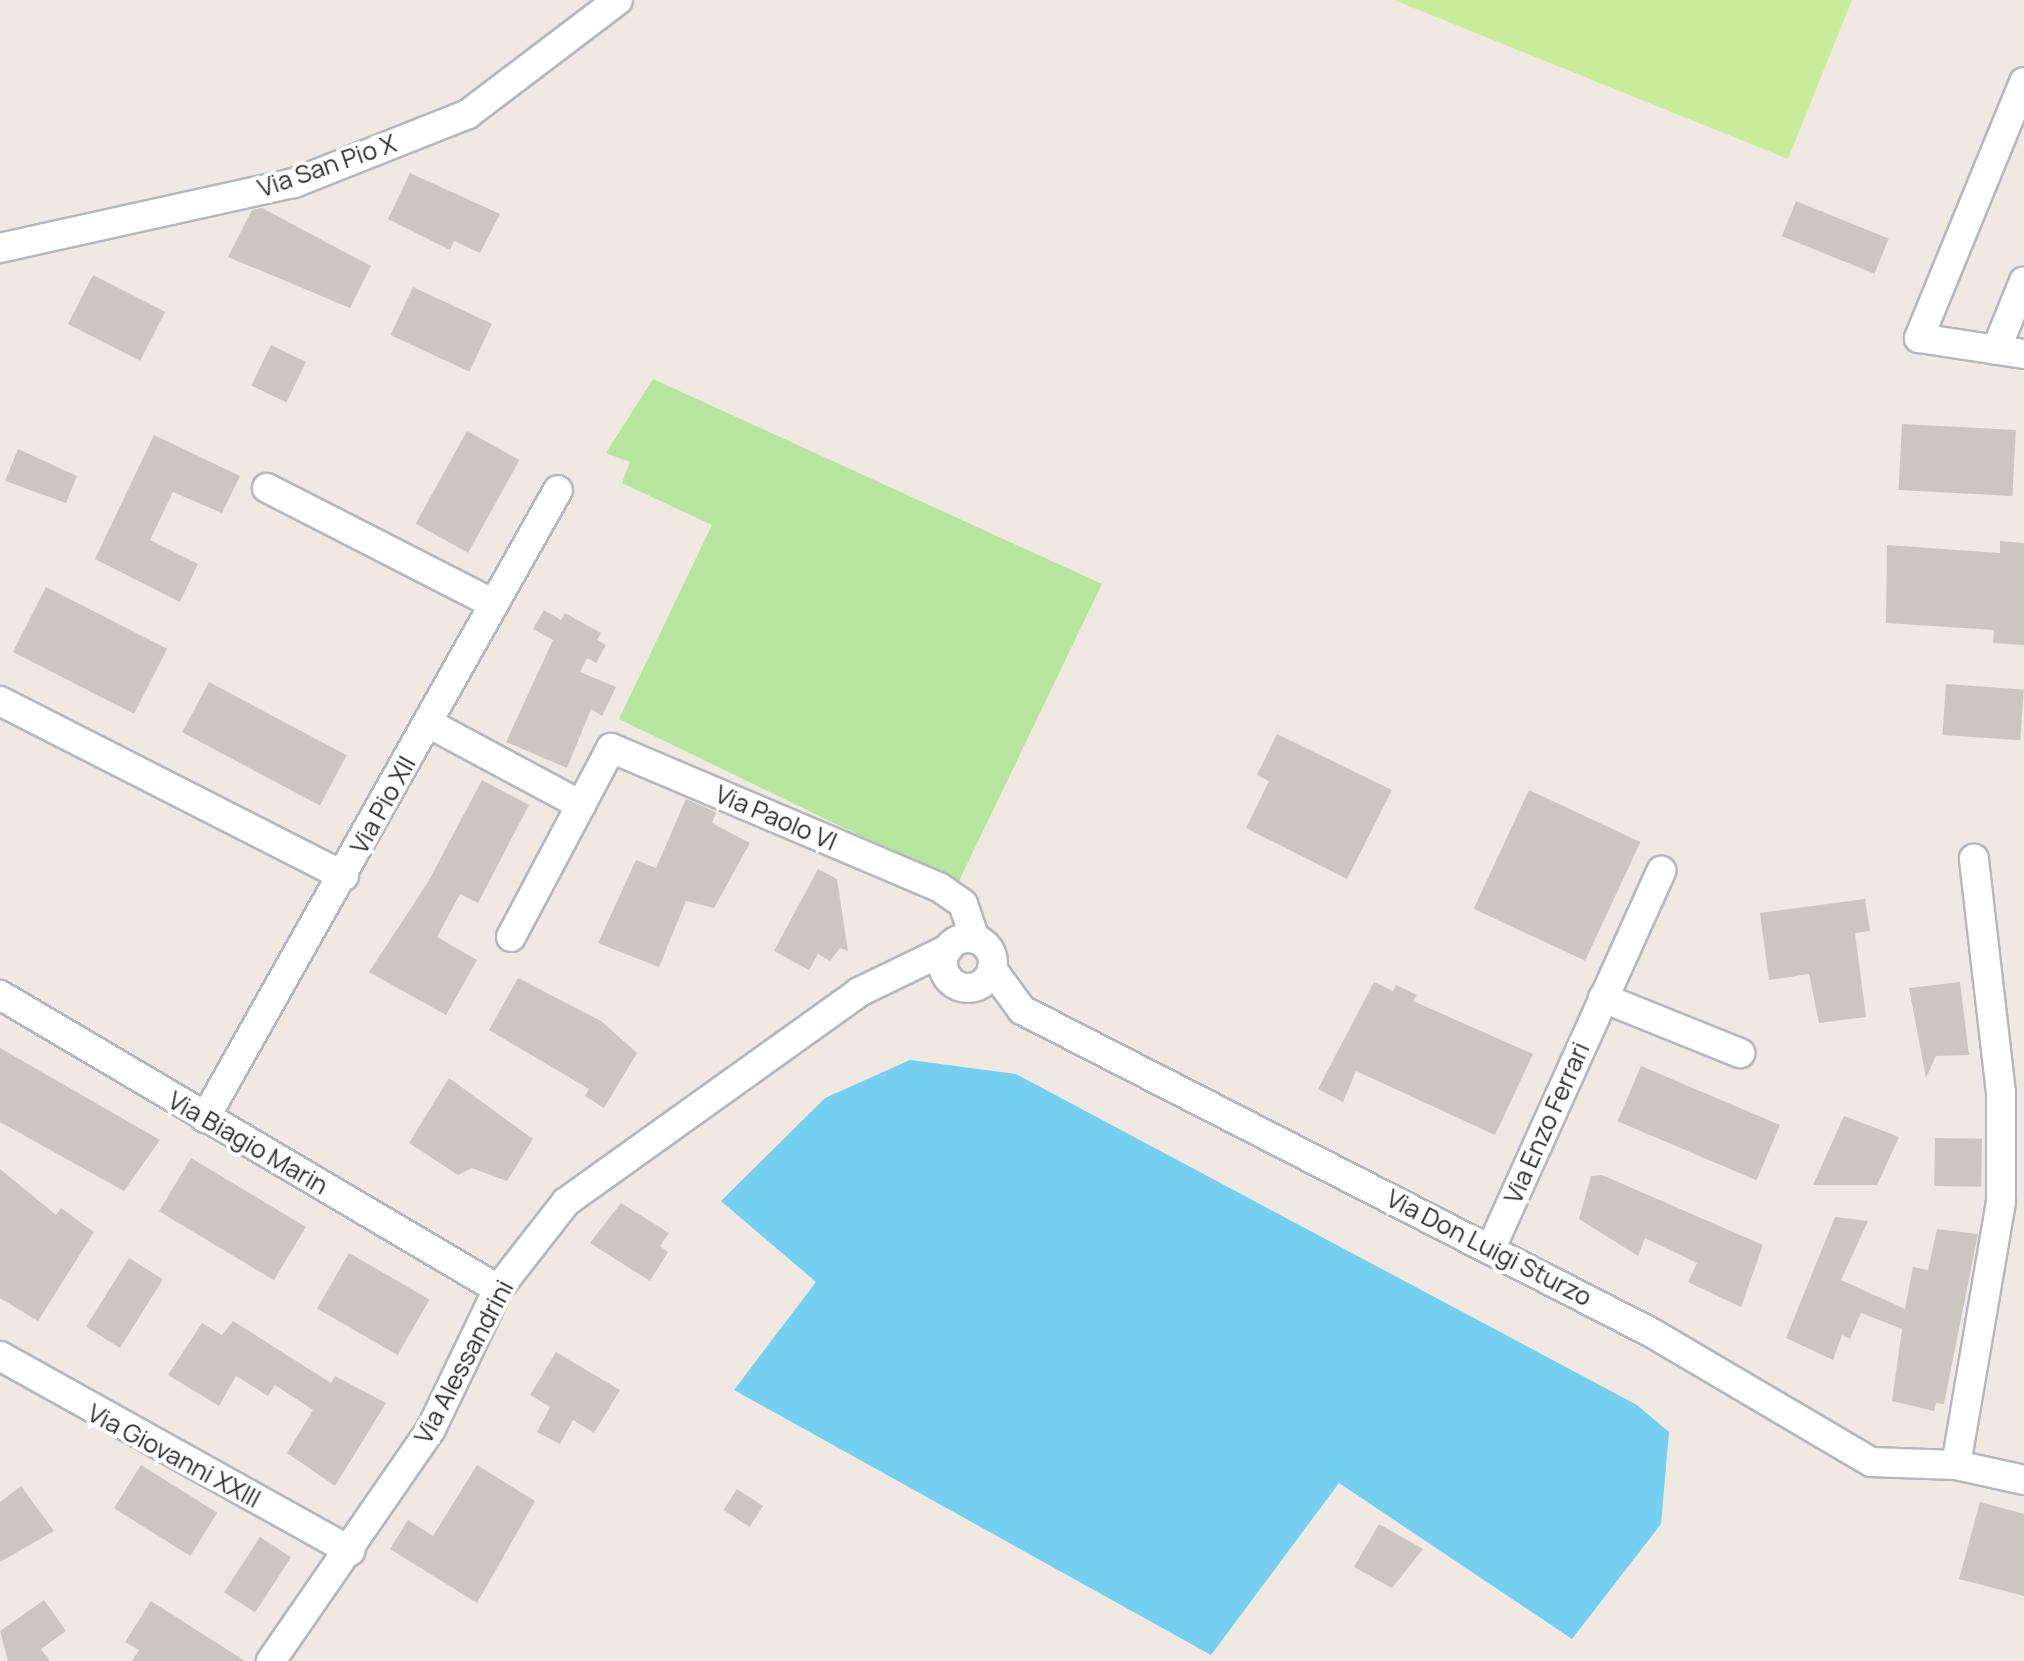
<!DOCTYPE html>
<html>
<head>
<meta charset="utf-8">
<style>
	body { margin:0 }
	#map { position:relative; width:2024px; height:1661px; overflow:hidden; background:#efe9e1; font-family:Manrope,sans-serif }
	div>[style] { position:absolute }
	.green>* { inset:0; background:#b6e59e }
	.pitch>* { inset:0; background:#c9ec9a }
	.water>* { inset:0; background:#75cff0 }
	.building>* { inset:0; background:#cbc7bf; transform-origin:0 0 }
	.roads { filter:drop-shadow(2px 0 #b4b7c1) drop-shadow(-2px 0 #b4b7c1) drop-shadow(0 2px #b4b7c1) drop-shadow(0 -2px #b4b7c1) }
	.minor>* { height:28px; margin:-14px; padding:0 14px; transform-origin:14px; border-radius:14px; background:#fff }
	.minor>.ring { margin:-14px; padding:0; box-sizing:content-box; background:none; border:28px solid #fff; border-radius:50% }
	span { translate:-50% -50%; white-space:nowrap; text-align:center; line-height:1.15; -webkit-text-stroke:8px #fff; paint-order:stroke }
	.street-label { font-size:25px; color:#2e2e2e }
</style>
</head>
<body>
<div id="map">
	<div class="green">
		<div style="clip-path:polygon(653px 379px,1102px 584px,958px 883px,619px 719px,712px 525px,622px 483px,630px 462px,606px 453px)"></div>
	</div>
	<div class="pitch">
		<div style="clip-path:polygon(1394px 0,1852px 0,1788px 159px)"></div>
	</div>
	<div class="water">
		<div style="clip-path:polygon(910px 1060px,1016px 1074px,1637px 1405px,1669px 1432px,1661px 1524px,1572px 1639px,1339px 1483px,1211px 1655px,734px 1390px,816px 1282px,721px 1201px,825px 1098px)"></div>
	</div>
	<div class="building">
		<div style="clip-path:polygon(410px 173px,500px 214px,480px 253px,454px 241px,450px 250px,388px 219px)"></div>
		<div style="left:1796px;top:201px;width:100px;height:38px;rotate:22deg"></div>
		<div style="clip-path:polygon(262px 208px,371px 266px,350px 308px,228px 257px,252px 210px)"></div>
		<div style="left:93px;top:275px;width:81px;height:55px;rotate:27deg"></div>
		<div style="left:413px;top:287px;width:87px;height:53px;rotate:25deg"></div>
		<div style="left:271px;top:345px;width:39px;height:45px;rotate:26deg"></div>
		<div style="left:1902px;top:424px;width:114px;height:66px;rotate:3deg"></div>
		<div style="left:467px;top:431px;width:60px;height:106px;rotate:29deg"></div>
		<div style="clip-path:polygon(154px 435px,240px 476px,222px 513px,173px 492px,150px 540px,198px 564px,180px 602px,95px 559px)"></div>
		<div style="clip-path:polygon(18px 449px,77px 476px,66px 503px,5px 481px)"></div>
		<div style="clip-path:polygon(2000px 541px,2024px 543px,2024px 645px,1993px 643px,1994px 630px,1886px 623px,1887px 545px,2000px 553px)"></div>
		<div style="left:46px;top:587px;width:136px;height:73px;rotate:27deg"></div>
		<div style="clip-path:polygon(544px 610px,561px 620px,565px 613px,601px 633px,597px 640px,606px 645px,596px 663px,587px 658px,580px 672px,616px 687px,602px 716px,591px 709px,567px 768px,506px 742px,553px 640px,533px 629px)"></div>
		<div style="left:209px;top:682px;width:156px;height:57px;rotate:28deg"></div>
		<div style="left:1946px;top:684px;width:78px;height:51px;rotate:4deg"></div>
		<div style="clip-path:polygon(1277px 734px,1392px 790px,1347px 879px,1246px 828px,1269px 781px,1257px 775px)"></div>
		<div style="clip-path:polygon(482px 780px,529px 805px,478px 903px,460px 894px,437px 937px,477px 960px,446px 1015px,369px 972px,428px 882px)"></div>
		<div style="left:1529px;top:790px;width:123px;height:131px;rotate:25deg"></div>
		<div style="clip-path:polygon(686px 799px,716px 812px,712px 823px,750px 843px,714px 908px,686px 901px,659px 967px,598px 943px,636px 860px,656px 868px)"></div>
		<div style="clip-path:polygon(818px 869px,837px 879px,848px 951px,840px 948px,830px 961px,818px 954px,809px 970px,774px 951px)"></div>
		<div style="clip-path:polygon(1865px 899px,1870px 931px,1855px 933px,1866px 1017px,1819px 1023px,1809px 974px,1769px 980px,1760px 913px)"></div>
		<div style="clip-path:polygon(518px 978px,601px 1021px,637px 1053px,604px 1108px,585px 1096px,589px 1089px,489px 1030px)"></div>
		<div style="clip-path:polygon(1374px 982px,1393px 991px,1396px 985px,1417px 995px,1413px 1001px,1533px 1054px,1495px 1135px,1356px 1071px,1343px 1102px,1318px 1089px)"></div>
		<div style="clip-path:polygon(1960px 982px,1969px 1055px,1936px 1056px,1926px 1078px,1909px 988px)"></div>
		<div style="clip-path:polygon(0 1048px,160px 1140px,124px 1191px,0 1122px)"></div>
		<div style="left:1641px;top:1066px;width:151px;height:60px;rotate:23deg"></div>
		<div style="clip-path:polygon(449px 1078px,533px 1139px,507px 1181px,472px 1168px,458px 1175px,409px 1143px)"></div>
		<div style="clip-path:polygon(1844px 1116px,1899px 1137px,1877px 1185px,1813px 1185px)"></div>
		<div style="left:1935px;top:1138px;width:47px;height:48px;rotate:1deg"></div>
		<div style="left:191px;top:1158px;width:134px;height:62px;rotate:31deg"></div>
		<div style="clip-path:polygon(0 1169px,56px 1215px,61px 1208px,94px 1232px,38px 1321px,0 1298px)"></div>
		<div style="clip-path:polygon(1602px 1175px,1763px 1245px,1741px 1307px,1688px 1282px,1697px 1263px,1645px 1238px,1638px 1256px,1579px 1219px,1591px 1176px)"></div>
		<div style="clip-path:polygon(621px 1203px,669px 1233px,660px 1246px,668px 1252px,650px 1281px,590px 1243px)"></div>
		<div style="clip-path:polygon(1835px 1217px,1868px 1221px,1841px 1280px,1905px 1309px,1913px 1267px,1928px 1270px,1937px 1229px,1978px 1234px,1944px 1404px,1936px 1403px,1934px 1411px,1892px 1401px,1902px 1329px,1861px 1313px,1850px 1339px,1842px 1335px,1833px 1360px,1786px 1338px)"></div>
		<div style="left:349px;top:1253px;width:93px;height:64px;rotate:30deg"></div>
		<div style="left:129px;top:1258px;width:40px;height:81px;rotate:32deg"></div>
		<div style="clip-path:polygon(233px 1321px,331px 1383px,335px 1376px,386px 1403px,335px 1486px,287px 1453px,313px 1410px,275px 1385px,268px 1396px,236px 1376px,219px 1406px,168px 1375px,202px 1323px,222px 1335px)"></div>
		<div style="clip-path:polygon(556px 1352px,620px 1390px,594px 1433px,573px 1420px,560px 1444px,537px 1432px,550px 1407px,530px 1395px)"></div>
		<div style="left:141px;top:1465px;width:90px;height:51px;rotate:32deg"></div>
		<div style="clip-path:polygon(477px 1465px,535px 1501px,477px 1603px,390px 1549px,408px 1520px,433px 1536px)"></div>
		<div style="clip-path:polygon(21px 1486px,54px 1531px,0 1562px,0 1502px)"></div>
		<div style="left:737px;top:1489px;width:31px;height:25px;rotate:33deg"></div>
		<div style="clip-path:polygon(1980px 1502px,2024px 1514px,2024px 1596px,1959px 1579px)"></div>
		<div style="clip-path:polygon(1379px 1524px,1423px 1549px,1392px 1588px,1354px 1567px)"></div>
		<div style="left:260px;top:1537px;width:37px;height:66px;rotate:33deg"></div>
		<div style="clip-path:polygon(44px 1600px,66px 1631px,41px 1649px,50px 1661px,8px 1661px,0 1631px)"></div>
		<div style="clip-path:polygon(151px 1601px,245px 1661px,132px 1661px,139px 1650px,125px 1642px)"></div>
	</div>
	<div class="roads">
		<div class="minor">
			<div style="left:2024px;top:82px;width:277px;rotate:112.3deg"></div>
			<div style="left:1919px;top:338px;width:106px;rotate:8.7deg"></div>
			<div style="left:0;top:248px;width:301px;rotate:-12.5deg"></div>
			<div style="left:294px;top:183px;width:187px;rotate:-21.6deg"></div>
			<div style="left:468px;top:114px;width:188px;rotate:-37.2deg"></div>
			<div style="left:1996px;top:350px;width:74px;rotate:-67.9deg"></div>
			<div style="left:267px;top:488px;width:255px;rotate:27.1deg"></div>
			<div style="left:0;top:701px;width:386px;rotate:27deg"></div>
			<div style="left:428px;top:723px;width:174px;rotate:28.2deg"></div>
			<div style="left:511px;top:937px;width:214px;rotate:-62.1deg"></div>
			<div style="left:611px;top:748px;width:356px;rotate:23deg"></div>
			<div style="left:939px;top:887px;width:29px;rotate:35deg"></div>
			<div style="left:963px;top:904px;width:37px;rotate:71deg"></div>
			<div class="ring" style="left:943px;top:938px;width:22px;height:22px"></div>
			<div style="left:992px;top:969px;width:51px;rotate:53.8deg"></div>
			<div style="left:1022px;top:1010px;width:708px;rotate:27.14deg"></div>
			<div style="left:1652px;top:1333px;width:254px;rotate:30.5deg"></div>
			<div style="left:1871px;top:1462px;width:85px;rotate:2deg"></div>
			<div style="left:1956px;top:1465px;width:70px;rotate:12.4deg"></div>
			<div style="left:0;top:995px;width:578px;rotate:30.56deg"></div>
			<div style="left:1603px;top:998px;width:148px;rotate:21.9deg"></div>
			<div style="left:205px;top:1118px;width:720px;rotate:-60.66deg"></div>
			<div style="left:1491px;top:1248px;width:414px;rotate:-65.7deg"></div>
			<div style="left:0;top:1356px;width:401px;rotate:29.1deg"></div>
			<div style="left:1956px;top:1465px;width:268px;rotate:-80.3deg"></div>
			<div style="left:2001px;top:1201px;width:108px;rotate:-90deg"></div>
			<div style="left:2001px;top:1093px;width:236px;rotate:-96.6deg"></div>
			<div style="left:271px;top:1661px;width:282px;rotate:-55.4deg"></div>
			<div style="left:431px;top:1429px;width:155px;rotate:-64.4deg"></div>
			<div style="left:498px;top:1289px;width:110px;rotate:-52deg"></div>
			<div style="left:566px;top:1202px;width:360px;rotate:-35.6deg"></div>
			<div style="left:859px;top:992px;width:99px;rotate:-25.8deg"></div>
		</div>
	</div>
	<div class="street-label">
		<span style="left:327px;top:166px;rotate:-19deg">Via San Pio X</span>
		<span style="left:383px;top:805px;rotate:-61deg">Via Pio XII</span>
		<span style="left:776px;top:818px;rotate:23deg">Via Paolo VI</span>
		<span style="left:1547px;top:1123px;rotate:-66deg">Via Enzo Ferrari</span>
		<span style="left:248px;top:1143px;rotate:30deg">Via Biagio Marin</span>
		<span style="left:1489px;top:1248px;rotate:27deg">Via Don Luigi Sturzo</span>
		<span style="left:464px;top:1362px;rotate:-62deg">Via Alessandrini</span>
		<span style="left:174px;top:1456px;rotate:28deg">Via Giovanni XXIII</span>
	</div>
</div>
</body>
</html>
